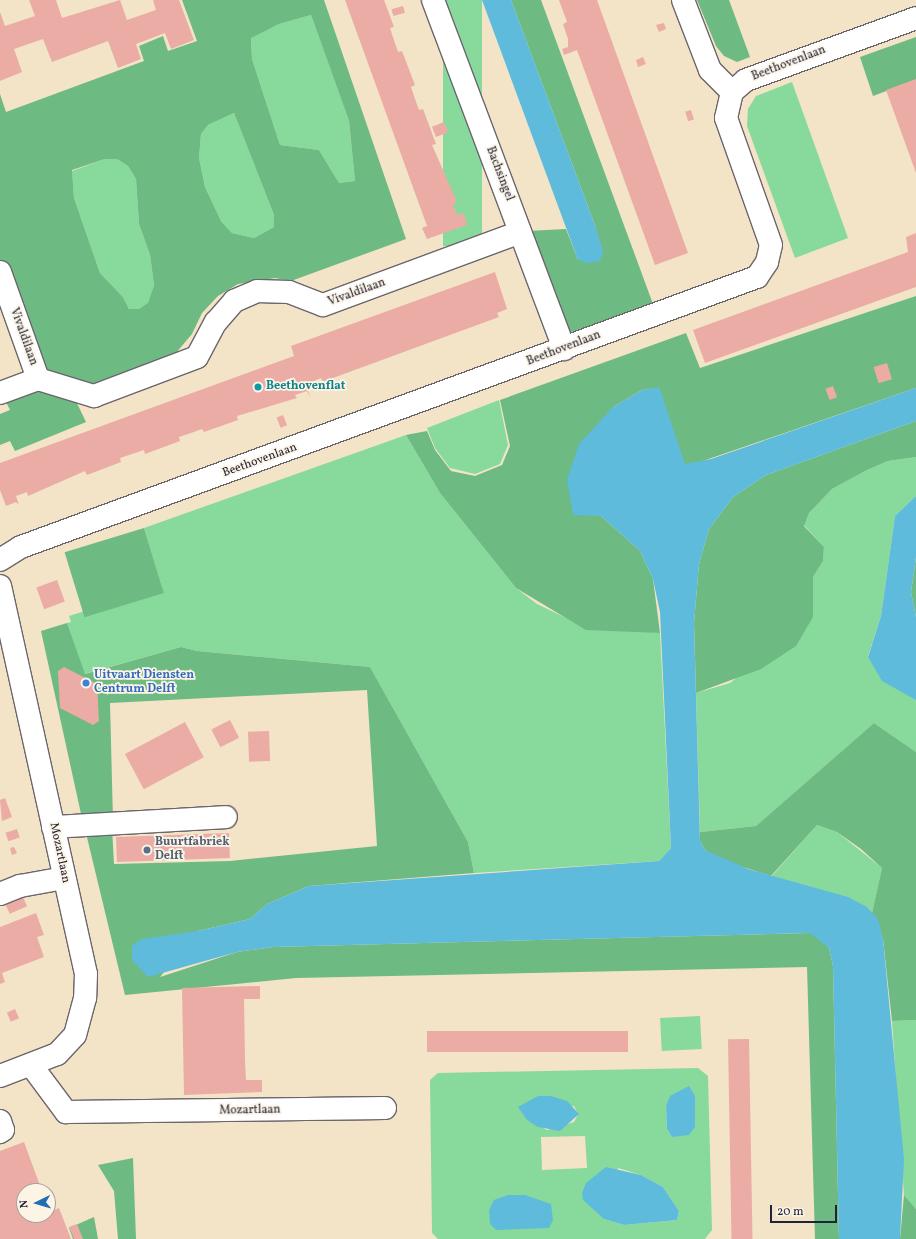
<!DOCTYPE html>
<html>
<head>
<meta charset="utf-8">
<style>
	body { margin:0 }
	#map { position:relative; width:916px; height:1239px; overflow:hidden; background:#f3e3c7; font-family:Vollkorn,serif }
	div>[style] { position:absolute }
	.green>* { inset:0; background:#87da9b; transform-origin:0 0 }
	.forest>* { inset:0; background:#6dba83; transform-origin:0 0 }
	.water>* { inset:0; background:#5ebbdc }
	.building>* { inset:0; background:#ebaca6; transform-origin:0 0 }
	.roads { filter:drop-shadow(1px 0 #6b666c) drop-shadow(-1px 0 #6b666c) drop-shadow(0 1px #6b666c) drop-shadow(0 -1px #6b666c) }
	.minor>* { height:22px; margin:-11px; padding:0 11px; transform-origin:11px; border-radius:11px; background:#fff }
	.dots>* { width:11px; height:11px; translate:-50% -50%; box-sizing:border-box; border:2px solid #fcf5e5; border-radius:50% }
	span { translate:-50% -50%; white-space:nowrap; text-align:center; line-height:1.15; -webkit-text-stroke:3.5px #fcf5e5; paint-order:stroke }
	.street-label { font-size:12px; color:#22223b }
	.culture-label { font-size:12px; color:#0d838f; font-weight:700 }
	.left { translate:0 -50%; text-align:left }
	.shop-label { font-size:12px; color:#366cbe; font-weight:700 }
	.service-label { font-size:12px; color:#4e5e75; font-weight:700 }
	.north { position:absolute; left:16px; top:1183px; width:40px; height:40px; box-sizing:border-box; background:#fcf5e5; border:1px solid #a5a1a1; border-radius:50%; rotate:265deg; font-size:11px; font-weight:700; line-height:16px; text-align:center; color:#22223b }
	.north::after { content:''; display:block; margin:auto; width:14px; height:18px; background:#1f6fb2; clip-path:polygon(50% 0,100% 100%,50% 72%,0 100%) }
	.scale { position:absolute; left:770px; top:1205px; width:67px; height:18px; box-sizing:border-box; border:2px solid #22223b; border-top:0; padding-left:5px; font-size:12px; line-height:14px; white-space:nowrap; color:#22223b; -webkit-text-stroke:3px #fcf5e5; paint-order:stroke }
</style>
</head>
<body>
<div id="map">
	<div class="green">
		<div style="left:443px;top:0;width:39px;height:246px"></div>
		<div style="clip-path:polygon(311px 15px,349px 121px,355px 181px,339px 183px,319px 150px,280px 145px,252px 59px,251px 37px,279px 24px)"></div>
		<div style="clip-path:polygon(792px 82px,848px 238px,795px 258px,747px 126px,748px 109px,756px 96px)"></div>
		<div style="clip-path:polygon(234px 113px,274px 215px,274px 227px,254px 238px,232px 233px,221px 221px,205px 187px,199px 158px,201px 134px,208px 125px)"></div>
		<div style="clip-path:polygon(105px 159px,117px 159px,128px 166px,136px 179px,139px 224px,150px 255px,154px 285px,148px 304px,139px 309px,129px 309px,123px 297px,100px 273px,74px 198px,72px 171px)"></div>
		<div style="clip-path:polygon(499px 400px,508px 445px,500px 464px,475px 474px,450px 468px,435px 448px,427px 428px)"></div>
		<div style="clip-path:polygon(406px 435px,440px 493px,516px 588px,537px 604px,583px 626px,660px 633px,671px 848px,659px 861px,474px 873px,468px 842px,370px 667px,197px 651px,181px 647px,84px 674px,67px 623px,71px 622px,69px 616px,162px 587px,144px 528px)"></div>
		<div style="clip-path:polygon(916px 457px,916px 496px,895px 516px,881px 616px,868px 656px,916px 700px,916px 752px,874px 723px,756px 826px,700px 832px,696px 693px,730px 683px,813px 617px,813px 577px,823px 561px,824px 547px,804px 525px,809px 513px,832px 489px,867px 470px,888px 461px)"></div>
		<div style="clip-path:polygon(817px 825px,837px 832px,882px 868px,872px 913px,867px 907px,771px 877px)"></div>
		<div style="left:700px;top:1016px;width:33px;height:40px;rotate:87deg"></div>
		<div style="clip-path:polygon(916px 1020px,916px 1209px,904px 1195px,892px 1021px)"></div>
		<div style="clip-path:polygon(evenodd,698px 1068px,708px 1076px,712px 1230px,705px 1239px,438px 1239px,432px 1233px,430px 1080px,438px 1073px,698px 1068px,695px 1096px,695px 1127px,672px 1137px,667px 1129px,666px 1106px,695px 1096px,698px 1068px,574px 1106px,578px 1114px,574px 1122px,547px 1130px,527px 1120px,574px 1106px,698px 1068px,585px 1136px,587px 1168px,542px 1170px,541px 1137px,585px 1136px,698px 1068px,618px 1168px,641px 1175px,663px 1187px,679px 1211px,677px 1220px,624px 1225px,604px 1219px,618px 1168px)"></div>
	</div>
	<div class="forest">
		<div style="clip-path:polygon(evenodd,182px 0,324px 0,406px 239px,291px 281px,275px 278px,238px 284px,218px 296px,202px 313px,192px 334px,170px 360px,94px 393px,42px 376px,0 265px,0 94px,6px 112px,144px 61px,139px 46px,163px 36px,168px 51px,197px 41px,182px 0,311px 15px,349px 121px,355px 181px,339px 183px,319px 150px,280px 145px,252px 59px,251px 38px,279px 24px,311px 15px,182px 0,234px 113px,274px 215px,274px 227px,254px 238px,232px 233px,221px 221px,205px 187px,199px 158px,201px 134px,208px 125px,234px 113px,182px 0,105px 159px,117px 159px,128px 166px,136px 179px,139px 224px,150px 255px,154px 285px,148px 303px,139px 309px,129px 309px,123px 297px,100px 273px,74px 198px,72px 170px,105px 159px)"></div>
		<div style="clip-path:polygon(511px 0,541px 0,653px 304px,565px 334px,527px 231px,566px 229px,578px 260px,596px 228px)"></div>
		<div style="clip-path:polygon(697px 0,729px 0,750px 57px,737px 62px,724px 56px,716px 46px)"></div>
		<div style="clip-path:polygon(916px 37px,916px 80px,873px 96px,860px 57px)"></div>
		<div style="clip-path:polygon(916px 296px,916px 388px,694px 464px,684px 464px,679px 456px,659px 388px,642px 390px,613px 407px,601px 516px,640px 551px,653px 579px,660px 633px,586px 630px,516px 588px,440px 493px,406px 435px,427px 431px,435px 450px,451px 471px,475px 476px,502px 465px,510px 446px,500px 400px,686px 333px,700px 368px)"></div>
		<div style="clip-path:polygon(49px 391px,74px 397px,86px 422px,15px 451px,10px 441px,0 445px,0 414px,10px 410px,6px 402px,29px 392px)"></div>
		<div style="clip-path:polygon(916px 421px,916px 457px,888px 461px,867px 470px,832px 489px,809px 513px,804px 526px,824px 547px,823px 561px,813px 577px,813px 617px,796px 646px,761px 669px,696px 693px,694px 623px,699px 564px,709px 529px,733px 497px,766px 475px)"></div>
		<div style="left:144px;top:528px;width:68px;height:83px;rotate:73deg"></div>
		<div style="clip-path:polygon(916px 557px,916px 617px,911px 592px)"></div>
		<div style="clip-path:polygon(67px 623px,85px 674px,181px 647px,197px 651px,370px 667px,468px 842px,474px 873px,309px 886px,267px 904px,250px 919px,198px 931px,160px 977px,237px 952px,273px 947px,810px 933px,822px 939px,829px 948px,833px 966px,839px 1239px,815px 1239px,807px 967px,296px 978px,125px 995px,85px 829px,112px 827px,114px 864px,230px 861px,377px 846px,367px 690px,110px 703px,113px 821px,83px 823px,41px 631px)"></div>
		<div style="clip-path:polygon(874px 723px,916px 752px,916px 1020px,892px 1021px,883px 939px,872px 913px,882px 868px,861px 849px,837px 832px,817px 825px,771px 876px,718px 859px,705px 850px,700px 841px,700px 832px,756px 826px)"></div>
		<div style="clip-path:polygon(133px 1158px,136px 1239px,118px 1239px,114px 1191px,98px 1165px)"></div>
		<div style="clip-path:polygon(904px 1195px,916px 1209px,916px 1239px,900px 1239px)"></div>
		<div style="clip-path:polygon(94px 1217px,98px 1239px,73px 1239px,69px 1228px)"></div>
	</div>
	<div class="water">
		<div style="clip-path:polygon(482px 0,511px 0,596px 228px,603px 251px,600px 261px,588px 263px,578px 260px)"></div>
		<div style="clip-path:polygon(659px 387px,685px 464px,711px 459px,916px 388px,916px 421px,766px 475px,733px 497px,709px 529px,699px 564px,694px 623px,700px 841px,705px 850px,748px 869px,848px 897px,867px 907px,878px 919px,883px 939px,904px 1159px,900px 1239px,839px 1239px,833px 966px,829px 948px,810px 933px,273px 947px,237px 952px,148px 977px,132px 960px,132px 946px,142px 939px,198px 931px,250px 919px,267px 904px,309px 886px,659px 861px,671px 848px,660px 612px,653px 579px,640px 551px,601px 516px,573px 515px,567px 480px,579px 444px,613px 407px,642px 390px)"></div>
		<div style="clip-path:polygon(916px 496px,916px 557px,911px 592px,916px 617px,916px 700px,882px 681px,868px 657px,881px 616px,895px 516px)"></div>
		<div style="clip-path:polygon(689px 1086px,695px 1096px,695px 1127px,689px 1135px,672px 1137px,667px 1129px,666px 1106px,670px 1096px)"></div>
		<div style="clip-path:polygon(538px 1096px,551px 1096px,567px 1101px,579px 1114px,560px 1131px,538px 1127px,527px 1120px,518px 1107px)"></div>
		<div style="clip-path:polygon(606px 1167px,641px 1175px,663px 1187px,679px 1211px,677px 1220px,624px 1225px,604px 1219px,583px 1200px,582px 1193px,586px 1183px)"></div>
		<div style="clip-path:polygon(508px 1195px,525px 1195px,551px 1204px,553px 1220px,549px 1228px,496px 1230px,490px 1224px,489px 1210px,494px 1200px)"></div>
	</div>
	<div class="building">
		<div style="clip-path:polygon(29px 0,56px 0,62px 18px,120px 0,127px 20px,156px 10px,153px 0,179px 0,194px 40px,171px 49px,165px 33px,136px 44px,141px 59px,118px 68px,108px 41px,52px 62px,43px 39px,14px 49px,22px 72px,0 81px,0 12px,5px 26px,35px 16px)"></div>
		<div style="clip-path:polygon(345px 0,384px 0,394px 27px,390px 28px,398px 52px,402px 51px,415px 85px,411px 87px,415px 99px,419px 110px,423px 109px,436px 144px,432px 145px,457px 202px,453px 204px,457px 215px,464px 213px,467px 225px,427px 239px,422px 228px,427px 226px)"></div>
		<div style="clip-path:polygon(559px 0,597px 0,688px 253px,655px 265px,577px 50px,564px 55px,562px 49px,568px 47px,568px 39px,563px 24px,567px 22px)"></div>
		<div style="left:403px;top:6px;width:7px;height:12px;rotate:74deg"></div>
		<div style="clip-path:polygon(664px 23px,666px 29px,659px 32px,656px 25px)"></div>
		<div style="clip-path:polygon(643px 57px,646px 64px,638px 67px,636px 60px)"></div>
		<div style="clip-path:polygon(916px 79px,916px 173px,886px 90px)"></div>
		<div style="left:691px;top:110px;width:10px;height:6px;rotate:73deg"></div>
		<div style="left:444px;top:122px;width:11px;height:13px;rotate:68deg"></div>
		<div style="clip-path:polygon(916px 233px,916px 287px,705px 363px,693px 330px,908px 252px,906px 237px)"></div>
		<div style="clip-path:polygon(495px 272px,507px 309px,497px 313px,499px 317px,322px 382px,321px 378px,306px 384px,310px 397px,307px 391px,295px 395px,297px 398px,237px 416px,238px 420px,204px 432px,202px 429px,191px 433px,179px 437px,180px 441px,145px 454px,144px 450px,120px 458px,121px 462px,87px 475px,85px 471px,28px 496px,27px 492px,16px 496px,19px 505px,16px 502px,6px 506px,0 490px,0 463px,294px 356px,291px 346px)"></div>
		<div style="left:887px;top:363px;width:17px;height:14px;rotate:73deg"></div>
		<div style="left:833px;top:386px;width:12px;height:8px;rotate:70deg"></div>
		<div style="left:283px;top:415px;width:11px;height:7px;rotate:68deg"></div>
		<div style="left:57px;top:580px;width:23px;height:22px;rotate:70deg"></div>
		<div style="clip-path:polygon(64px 667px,97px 684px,99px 721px,93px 725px,60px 708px,58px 671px)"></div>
		<div style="left:230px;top:720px;width:20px;height:21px;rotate:63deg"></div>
		<div style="left:185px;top:722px;width:40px;height:68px;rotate:62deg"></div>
		<div style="left:269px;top:731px;width:30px;height:21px;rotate:88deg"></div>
		<div style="clip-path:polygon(5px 798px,12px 817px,2px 821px,0 800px)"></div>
		<div style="left:17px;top:829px;width:9px;height:12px;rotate:72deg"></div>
		<div style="left:229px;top:833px;width:25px;height:113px;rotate:88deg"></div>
		<div style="clip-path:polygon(14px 847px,17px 853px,12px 855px,10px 848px)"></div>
		<div style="left:23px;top:897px;width:10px;height:19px;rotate:66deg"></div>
		<div style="clip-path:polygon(36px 913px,44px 935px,37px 937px,44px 957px,2px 973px,5px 982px,0 984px,0 927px)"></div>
		<div style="clip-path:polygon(260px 986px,260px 999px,244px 999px,245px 1060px,246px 1080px,262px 1080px,262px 1092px,184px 1095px,182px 988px)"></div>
		<div style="left:15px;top:1009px;width:10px;height:9px;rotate:66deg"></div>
		<div style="left:628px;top:1031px;width:21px;height:201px;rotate:90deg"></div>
		<div style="left:749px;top:1039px;width:200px;height:21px;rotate:89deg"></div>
		<div style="clip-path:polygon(24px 1142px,42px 1191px,24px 1191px,24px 1215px,48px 1215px,48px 1207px,50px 1212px,59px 1208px,71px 1239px,0 1239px,0 1151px)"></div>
		<div style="clip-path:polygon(77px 1224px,83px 1239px,74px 1239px,69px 1227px)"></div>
	</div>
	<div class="roads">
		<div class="minor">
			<div style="left:433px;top:0;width:373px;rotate:69.4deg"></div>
			<div style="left:683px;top:0;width:75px;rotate:68.9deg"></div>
			<div style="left:710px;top:70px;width:31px;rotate:45deg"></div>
			<div style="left:0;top:272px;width:114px;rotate:70.4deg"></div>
			<div style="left:0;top:393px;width:40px;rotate:-20.2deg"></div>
			<div style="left:38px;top:379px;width:59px;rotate:16.9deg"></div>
			<div style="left:94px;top:396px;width:110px;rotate:-20.7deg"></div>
			<div style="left:197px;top:357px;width:40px;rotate:-62deg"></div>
			<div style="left:216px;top:322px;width:28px;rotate:-49deg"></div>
			<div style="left:234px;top:301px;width:25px;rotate:-23deg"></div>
			<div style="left:257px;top:291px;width:32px;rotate:2deg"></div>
			<div style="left:289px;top:292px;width:36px;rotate:21deg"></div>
			<div style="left:323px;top:305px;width:210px;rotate:-20.3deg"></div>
			<div style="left:0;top:560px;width:25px;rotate:-32deg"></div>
			<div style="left:21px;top:547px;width:784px;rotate:-20.15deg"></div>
			<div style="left:757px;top:277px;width:18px;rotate:-56deg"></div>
			<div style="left:767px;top:262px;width:17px;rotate:-77deg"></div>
			<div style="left:771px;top:245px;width:135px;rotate:-109.5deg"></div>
			<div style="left:726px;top:118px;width:27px;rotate:-77deg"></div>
			<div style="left:732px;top:92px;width:18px;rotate:-41deg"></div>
			<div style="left:746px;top:80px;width:181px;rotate:-20deg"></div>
			<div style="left:0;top:586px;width:397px;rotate:77.5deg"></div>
			<div style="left:86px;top:974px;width:24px;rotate:92deg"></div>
			<div style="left:85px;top:998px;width:38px;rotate:105deg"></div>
			<div style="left:75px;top:1035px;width:26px;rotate:133deg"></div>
			<div style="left:57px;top:1054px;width:61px;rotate:158.9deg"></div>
			<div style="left:53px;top:827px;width:173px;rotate:-3.3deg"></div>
			<div style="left:0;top:894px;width:22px;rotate:-22deg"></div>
			<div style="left:20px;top:886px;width:45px;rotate:-10.3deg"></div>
			<div style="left:31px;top:1065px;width:59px;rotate:53.3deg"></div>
			<div style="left:66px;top:1112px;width:319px;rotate:-0.7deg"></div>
			<div style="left:0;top:1121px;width:9px;rotate:72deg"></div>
			<div style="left:3px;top:1130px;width:4px;rotate:146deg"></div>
		</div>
	</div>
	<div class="dots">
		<div style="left:258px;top:387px;background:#0f9aa8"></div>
		<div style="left:86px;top:683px;background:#3f7fe0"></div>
		<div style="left:147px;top:850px;background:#5c6f8a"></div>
	</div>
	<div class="street-label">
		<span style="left:789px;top:64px;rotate:-21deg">Beethovenlaan</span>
		<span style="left:499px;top:174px;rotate:69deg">Bachsingel</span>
		<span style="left:357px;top:293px;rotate:-20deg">Vivaldilaan</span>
		<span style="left:23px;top:337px;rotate:70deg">Vivaldilaan</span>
		<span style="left:564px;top:349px;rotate:-21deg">Beethovenlaan</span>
		<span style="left:260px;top:461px;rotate:-20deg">Beethovenlaan</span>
		<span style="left:59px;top:853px;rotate:78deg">Mozartlaan</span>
		<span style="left:250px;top:1111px;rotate:-1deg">Mozartlaan</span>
	</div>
	<div class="culture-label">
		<span class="left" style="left:266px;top:387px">Beethovenflat</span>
	</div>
	<div class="shop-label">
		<span class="left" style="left:94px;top:683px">Uitvaart Diensten<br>Centrum Delft</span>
	</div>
	<div class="service-label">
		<span class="left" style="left:155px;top:850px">Buurtfabriek<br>Delft</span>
	</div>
	<div class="north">N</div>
	<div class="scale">20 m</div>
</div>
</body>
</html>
